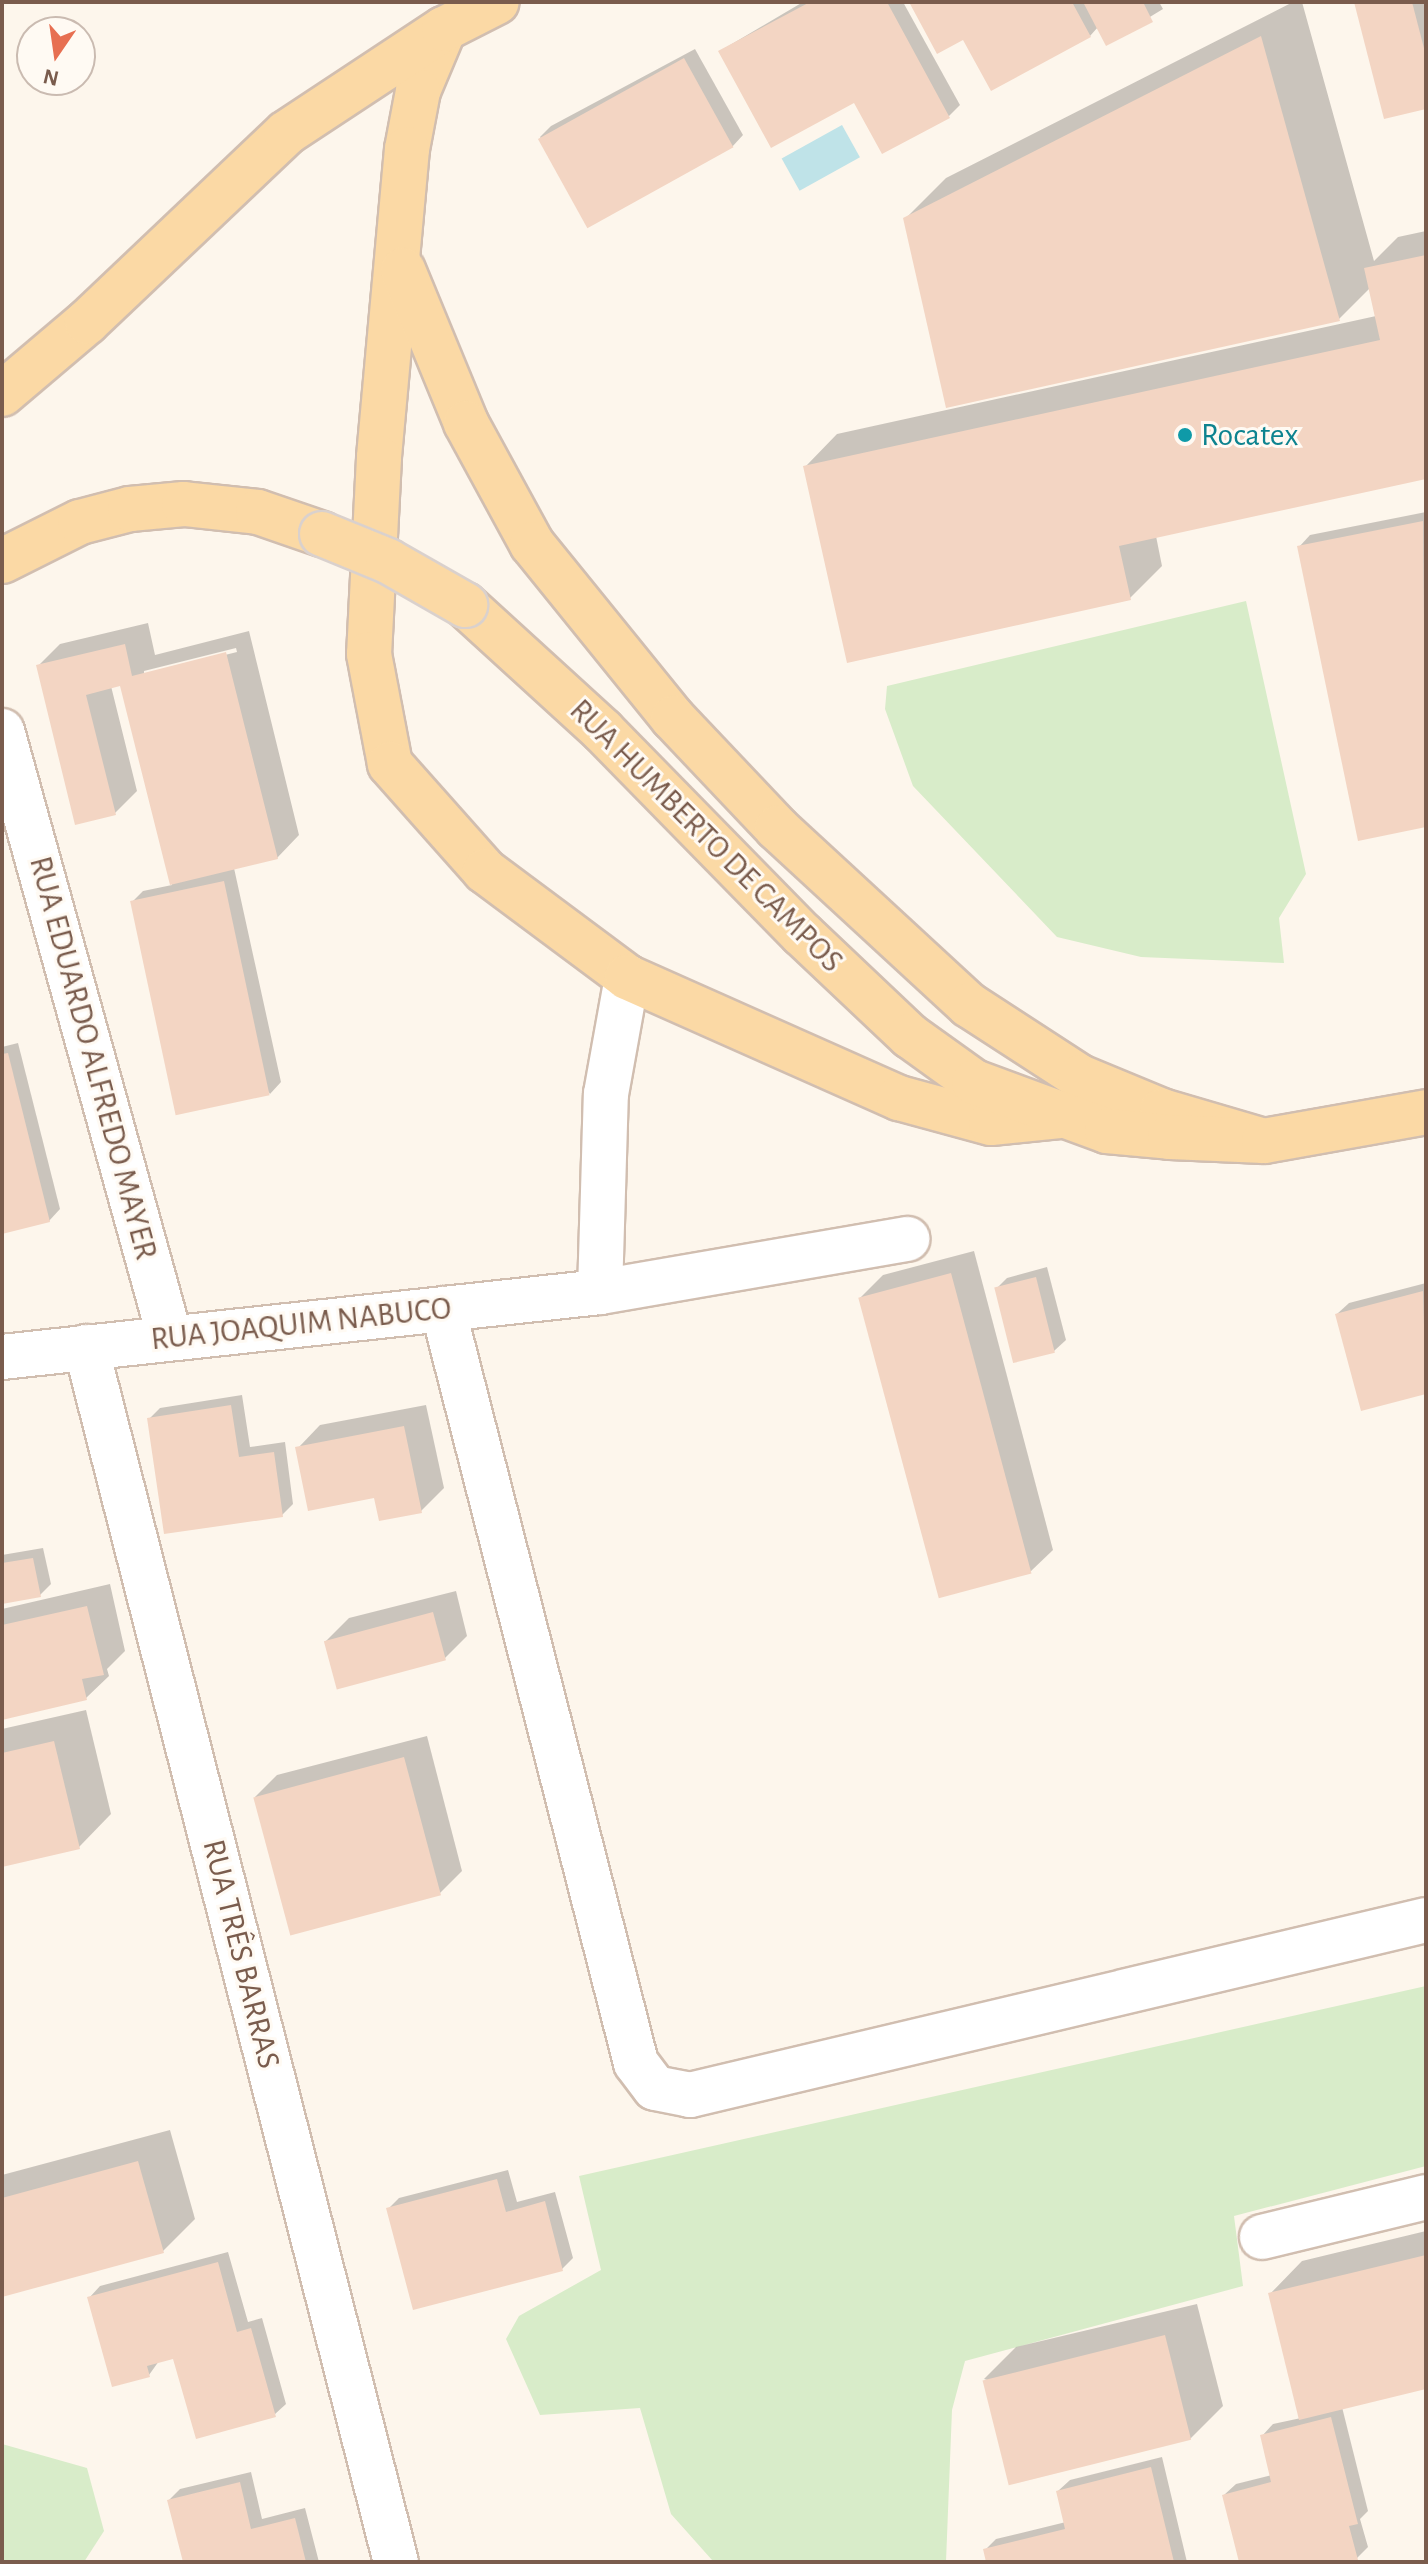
<!DOCTYPE html>
<html>
<head>
<meta charset="utf-8">
<style>
	body { margin:0 }
	#map { position:relative; width:1428px; height:2564px; overflow:hidden; background:#fdf6ec; font-family:"Alegreya Sans",sans-serif }
	div>[style] { position:absolute }
	.green>* { inset:0; background:#d8ecc9 }
	.water>* { inset:0; background:#bfe3e8; transform-origin:0 0 }
	.shadow>* { inset:0; background:#0003 }
	.building>* { inset:0; background:#f3d5c3; transform-origin:0 0 }
	.roads { filter:drop-shadow(2px 0 #d1beb0) drop-shadow(-2px 0 #d1beb0) drop-shadow(0 2px #d1beb0) drop-shadow(0 -2px #d1beb0) }
	.minor>* { height:44px; margin:-22px; padding:0 22px; transform-origin:22px; border-radius:22px; background:#fff }
	.major>* { height:44px; margin:-22px; padding:0 22px; transform-origin:22px; border-radius:22px; background:#fbd9a5 }
	.bridges { filter:drop-shadow(2px 0 #dad1cd) drop-shadow(-2px 0 #dad1cd) drop-shadow(0 2px #dad1cd) drop-shadow(0 -2px #dad1cd) }
	.major-bridge>* { height:44px; margin:-22px; padding:0 22px; transform-origin:22px; border-radius:22px; background:#fbd9a5 }
	.dots>* { width:22px; height:22px; translate:-50% -50%; box-sizing:border-box; border:4px solid #fffaf3; border-radius:50% }
	span { translate:-50% -50%; white-space:nowrap; text-align:center; line-height:1.15; -webkit-text-stroke:6px #fffaf3; paint-order:stroke }
	.culture-label { font-size:32px; color:#0d838f }
	.left { translate:0 -50%; text-align:left }
	.street-label { font-size:32px; color:#7a5c4d }
	.frame { position:absolute; inset:0; border:4px solid #7a5c4d; pointer-events:none }
	.north { position:absolute; left:16px; top:16px; width:80px; height:80px; box-sizing:border-box; background:#fffaf3; border:2px solid #cabbb1; border-radius:50%; rotate:193deg; font-size:22px; font-weight:700; line-height:32px; text-align:center; color:#7a5c4d }
	.north::after { content:''; display:block; margin:auto; width:28px; height:36px; background:#e76f51; clip-path:polygon(50% 0,100% 100%,50% 72%,0 100%) }
</style>
</head>
<body>
<div id="map">
	<div class="green">
		<div style="clip-path:polygon(1246px 601px,1306px 874px,1279px 918px,1284px 963px,1141px 957px,1057px 937px,913px 786px,885px 709px,887px 686px)"></div>
		<div style="clip-path:polygon(1426px 1986px,1426px 2166px,1234px 2216px,1243px 2286px,965px 2361px,952px 2410px,946px 2562px,712px 2560px,671px 2514px,640px 2408px,540px 2415px,506px 2339px,519px 2316px,601px 2270px,579px 2176px)"></div>
		<div style="clip-path:polygon(2px 2444px,87px 2468px,104px 2531px,84px 2562px,2px 2562px)"></div>
	</div>
	<div class="water">
		<div style="left:842px;top:125px;width:37px;height:69px;rotate:61deg"></div>
	</div>
	<div class="shadow">
		<div style="clip-path:polygon(803px 2px,903px 2px,960px 105px,949px 116px,855px 101px,720px 51px)"></div>
		<div style="clip-path:polygon(911px 2px,1159px 2px,1163px 9px,1107px 43px,1098px 27px,1090px 36px,964px 37px)"></div>
		<div style="clip-path:polygon(1293px 2px,1302px 2px,1374px 261px,1398px 237px,1426px 231px,1426px 477px,1156px 536px,1162px 566px,1130px 598px,805px 467px,837px 434px,1376px 316px,1370px 288px,1339px 319px,906px 218px,946px 178px)"></div>
		<div style="clip-path:polygon(1356px 2px,1426px 2px,1426px 107px)"></div>
		<div style="clip-path:polygon(695px 49px,743px 135px,732px 147px,587px 224px,540px 137px,551px 126px)"></div>
		<div style="clip-path:polygon(1426px 512px,1426px 825px,1359px 839px,1299px 547px,1310px 535px)"></div>
		<div style="clip-path:polygon(evenodd,148px 623px,155px 655px,249px 631px,299px 835px,277px 858px,234px 868px,281px 1082px,270px 1094px,132px 902px,143px 891px,172px 885px,122px 684px,111px 686px,137px 791px,115px 813px,38px 666px,60px 644px,148px 623px,236px 648px,237px 652px,144px 675px,144px 671px,236px 648px)"></div>
		<div style="clip-path:polygon(18px 1043px,60px 1209px,49px 1221px,2px 1232px,2px 1047px)"></div>
		<div style="clip-path:polygon(974px 1251px,1053px 1550px,1030px 1572px,860px 1298px,883px 1275px)"></div>
		<div style="clip-path:polygon(1047px 1267px,1066px 1340px,1054px 1351px,996px 1289px,1007px 1278px)"></div>
		<div style="clip-path:polygon(1426px 1283px,1426px 1392px,1363px 1409px,1337px 1314px,1349px 1303px)"></div>
		<div style="clip-path:polygon(242px 1395px,250px 1447px,285px 1442px,293px 1504px,282px 1515px,149px 1419px,160px 1408px)"></div>
		<div style="clip-path:polygon(426px 1405px,444px 1488px,421px 1511px,376px 1495px,298px 1448px,320px 1425px)"></div>
		<div style="clip-path:polygon(43px 1548px,51px 1584px,40px 1595px,2px 1602px,2px 1555px)"></div>
		<div style="clip-path:polygon(110px 1584px,125px 1651px,107px 1669px,109px 1676px,86px 1698px,2px 1718px,2px 1609px)"></div>
		<div style="clip-path:polygon(456px 1591px,467px 1636px,445px 1658px,326px 1641px,349px 1618px)"></div>
		<div style="clip-path:polygon(86px 1710px,111px 1814px,79px 1847px,2px 1865px,2px 1729px)"></div>
		<div style="clip-path:polygon(427px 1736px,462px 1871px,439px 1894px,255px 1797px,277px 1775px)"></div>
		<div style="clip-path:polygon(170px 2130px,195px 2219px,162px 2252px,2px 2295px,2px 2175px)"></div>
		<div style="clip-path:polygon(508px 2170px,517px 2202px,555px 2192px,573px 2258px,562px 2269px,388px 2209px,399px 2198px)"></div>
		<div style="clip-path:polygon(1426px 2231px,1426px 2387px,1342px 2407px,1368px 2511px,1360px 2519px,1368px 2547px,1357px 2558px,1343px 2562px,1241px 2562px,1224px 2495px,1236px 2484px,1272px 2475px,1262px 2436px,1273px 2424px,1301px 2418px,1270px 2294px,1302px 2261px)"></div>
		<div style="clip-path:polygon(228px 2252px,248px 2322px,262px 2318px,286px 2404px,274px 2415px,175px 2357px,159px 2361px,149px 2375px,89px 2298px,100px 2286px)"></div>
		<div style="clip-path:polygon(1197px 2304px,1223px 2406px,1190px 2439px,984px 2379px,1016px 2347px)"></div>
		<div style="clip-path:polygon(1162px 2457px,1187px 2562px,989px 2562px,985px 2550px,996px 2539px,1066px 2522px,1058px 2491px,1070px 2480px)"></div>
		<div style="clip-path:polygon(251px 2472px,262px 2519px,305px 2508px,319px 2562px,185px 2562px,169px 2500px,180px 2489px)"></div>
	</div>
	<div class="building">
		<div style="clip-path:polygon(810px 2px,887px 2px,950px 118px,882px 154px,854px 103px,771px 148px,718px 51px)"></div>
		<div style="clip-path:polygon(909px 2px,1072px 2px,1091px 37px,991px 91px,963px 40px,937px 54px)"></div>
		<div style="clip-path:polygon(1083px 2px,1143px 2px,1153px 22px,1106px 46px)"></div>
		<div style="clip-path:polygon(1354px 2px,1412px 2px,1426px 56px,1426px 109px,1384px 119px)"></div>
		<div style="clip-path:polygon(1261px 36px,1340px 321px,946px 408px,903px 218px)"></div>
		<div style="left:684px;top:58px;width:102px;height:167px;rotate:61deg"></div>
		<div style="clip-path:polygon(1426px 255px,1426px 479px,1119px 546px,1131px 600px,847px 663px,803px 466px,1380px 340px,1364px 268px)"></div>
		<div style="clip-path:polygon(1423px 521px,1426px 827px,1358px 841px,1297px 546px)"></div>
		<div style="clip-path:polygon(125px 644px,132px 676px,226px 652px,278px 859px,170px 885px,120px 686px,86px 695px,116px 815px,75px 825px,36px 665px)"></div>
		<div style="left:224px;top:881px;width:219px;height:96px;rotate:78deg"></div>
		<div style="clip-path:polygon(8px 1053px,50px 1222px,2px 1234px,2px 1054px)"></div>
		<div style="left:951px;top:1273px;width:311px;height:96px;rotate:75deg"></div>
		<div style="left:1036px;top:1277px;width:78px;height:43px;rotate:76deg"></div>
		<div style="clip-path:polygon(1423px 1291px,1426px 1394px,1361px 1411px,1335px 1314px)"></div>
		<div style="clip-path:polygon(231px 1405px,239px 1457px,274px 1452px,283px 1517px,164px 1534px,147px 1418px)"></div>
		<div style="clip-path:polygon(404px 1426px,422px 1513px,379px 1521px,374px 1498px,308px 1511px,295px 1447px)"></div>
		<div style="clip-path:polygon(33px 1558px,41px 1597px,2px 1604px,2px 1563px)"></div>
		<div style="clip-path:polygon(87px 1606px,104px 1675px,82px 1679px,87px 1700px,2px 1720px,2px 1625px)"></div>
		<div style="left:433px;top:1612px;width:50px;height:113px;rotate:75deg"></div>
		<div style="clip-path:polygon(54px 1741px,80px 1849px,2px 1867px,2px 1753px)"></div>
		<div style="left:404px;top:1757px;width:143px;height:156px;rotate:75deg"></div>
		<div style="clip-path:polygon(138px 2161px,164px 2253px,2px 2297px,2px 2198px)"></div>
		<div style="clip-path:polygon(497px 2179px,506px 2212px,545px 2201px,563px 2271px,413px 2310px,386px 2208px)"></div>
		<div style="clip-path:polygon(1426px 2255px,1426px 2389px,1299px 2420px,1268px 2293px)"></div>
		<div style="clip-path:polygon(218px 2262px,237px 2332px,251px 2328px,276px 2417px,196px 2439px,173px 2359px,147px 2366px,150px 2377px,112px 2387px,87px 2297px)"></div>
		<div style="left:1165px;top:2335px;width:108px;height:188px;rotate:76deg"></div>
		<div style="clip-path:polygon(1331px 2417px,1358px 2524px,1349px 2526px,1358px 2560px,1239px 2562px,1222px 2495px,1271px 2482px,1260px 2435px)"></div>
		<div style="clip-path:polygon(1151px 2467px,1174px 2562px,986px 2562px,983px 2549px,1065px 2529px,1056px 2491px)"></div>
		<div style="clip-path:polygon(240px 2482px,251px 2529px,295px 2518px,306px 2562px,183px 2562px,167px 2500px)"></div>
	</div>
	<div class="roads">
		<div class="minor">
			<div style="left:2px;top:731px;width:630px;rotate:74.53deg"></div>
			<div style="left:600px;top:1292px;width:198px;rotate:-88.3deg"></div>
			<div style="left:606px;top:1094px;width:119px;rotate:-79.8deg"></div>
			<div style="left:443px;top:1309px;width:778px;rotate:75.64deg"></div>
			<div style="left:636px;top:2063px;width:31px;rotate:53deg"></div>
			<div style="left:655px;top:2088px;width:36px;rotate:11deg"></div>
			<div style="left:690px;top:2095px;width:757px;rotate:-13.37deg"></div>
			<div style="left:86px;top:1347px;width:1254px;rotate:75.69deg"></div>
			<div style="left:2px;top:1357px;width:602px;rotate:-6.2deg"></div>
			<div style="left:600px;top:1292px;width:312px;rotate:-9.8deg"></div>
			<div style="left:1262px;top:2237px;width:169px;rotate:-13.7deg"></div>
		</div>
		<div class="major">
			<div style="left:444px;top:29px;width:67px;rotate:112.8deg"></div>
			<div style="left:418px;top:91px;width:59px;rotate:100.7deg"></div>
			<div style="left:407px;top:149px;width:310px;rotate:95.2deg"></div>
			<div style="left:379px;top:458px;width:196px;rotate:92.9deg"></div>
			<div style="left:369px;top:654px;width:112px;rotate:79.2deg"></div>
			<div style="left:390px;top:764px;width:143px;rotate:48.4deg"></div>
			<div style="left:485px;top:871px;width:177px;rotate:36.7deg"></div>
			<div style="left:627px;top:977px;width:298px;rotate:24deg"></div>
			<div style="left:899px;top:1098px;width:95px;rotate:15.2deg"></div>
			<div style="left:991px;top:1123px;width:69px;rotate:-5.8deg"></div>
			<div style="left:403px;top:270px;width:165px;rotate:67.6deg"></div>
			<div style="left:466px;top:423px;width:138px;rotate:61.4deg"></div>
			<div style="left:532px;top:544px;width:224px;rotate:51deg"></div>
			<div style="left:673px;top:718px;width:151px;rotate:46.6deg"></div>
			<div style="left:777px;top:828px;width:261px;rotate:42.7deg"></div>
			<div style="left:969px;top:1005px;width:132px;rotate:33deg"></div>
			<div style="left:1080px;top:1077px;width:89px;rotate:22.5deg"></div>
			<div style="left:1162px;top:1111px;width:106px;rotate:16.4deg"></div>
			<div style="left:2px;top:394px;width:111px;rotate:-40.3deg"></div>
			<div style="left:87px;top:322px;width:274px;rotate:-43.5deg"></div>
			<div style="left:286px;top:133px;width:189px;rotate:-33.4deg"></div>
			<div style="left:444px;top:29px;width:59px;rotate:-27deg"></div>
			<div style="left:2px;top:561px;width:87px;rotate:-26.6deg"></div>
			<div style="left:80px;top:522px;width:52px;rotate:-14.6deg"></div>
			<div style="left:130px;top:509px;width:54px;rotate:-5.3deg"></div>
			<div style="left:184px;top:504px;width:74px;rotate:6.2deg"></div>
			<div style="left:258px;top:512px;width:68px;rotate:19deg"></div>
			<div style="left:465px;top:605px;width:187px;rotate:42.4deg"></div>
			<div style="left:603px;top:731px;width:284px;rotate:45.6deg"></div>
			<div style="left:802px;top:934px;width:149px;rotate:43.4deg"></div>
			<div style="left:910px;top:1036px;width:79px;rotate:35.7deg"></div>
			<div style="left:974px;top:1082px;width:142px;rotate:20.2deg"></div>
			<div style="left:1107px;top:1131px;width:63px;rotate:5.4deg"></div>
			<div style="left:1170px;top:1137px;width:94px;rotate:2.4deg"></div>
			<div style="left:1264px;top:1141px;width:165px;rotate:-10.1deg"></div>
		</div>
	</div>
	<div class="bridges">
		<div class="major-bridge">
			<div style="left:322px;top:534px;width:71px;rotate:22.2deg"></div>
			<div style="left:388px;top:561px;width:89px;rotate:29.7deg"></div>
		</div>
	</div>
	<div class="dots">
		<div style="left:1185px;top:435px;background:#0f9aa8"></div>
	</div>
	<div class="culture-label">
		<span class="left" style="left:1201px;top:435px">Rocatex</span>
	</div>
	<div class="street-label">
		<span style="left:706px;top:836px;rotate:45deg">RUA HUMBERTO DE CAMPOS</span>
		<span style="left:93px;top:1058px;rotate:75deg">RUA EDUARDO ALFREDO MAYER</span>
		<span style="left:301px;top:1324px;rotate:-6deg">RUA JOAQUIM NABUCO</span>
		<span style="left:241px;top:1954px;rotate:76deg">RUA TRÊS BARRAS</span>
	</div>
	<div class="frame"></div>
	<div class="north">N</div>
</div>
</body>
</html>
